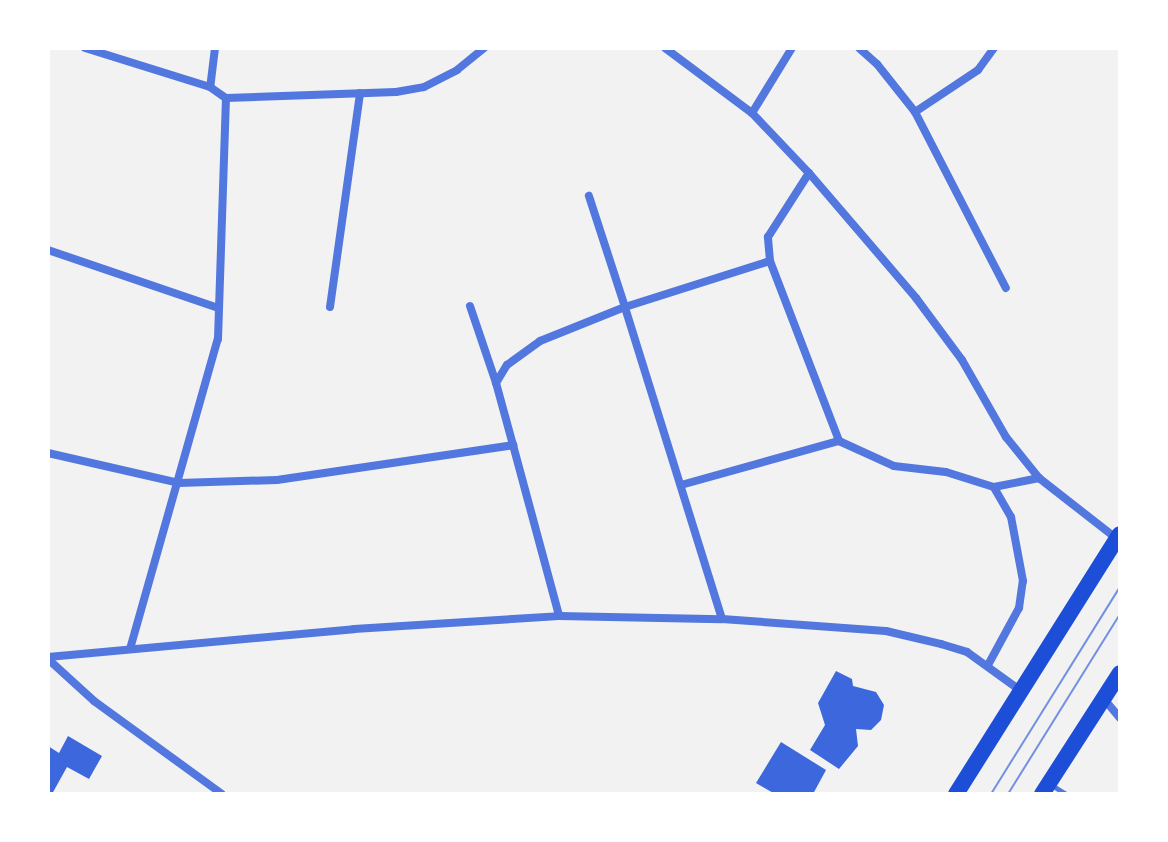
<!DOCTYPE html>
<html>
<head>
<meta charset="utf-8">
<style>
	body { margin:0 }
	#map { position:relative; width:1168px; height:842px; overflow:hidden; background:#f2f2f2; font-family:"PT Sans",sans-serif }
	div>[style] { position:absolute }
	.building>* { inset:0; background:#3d67dc }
	.service>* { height:5px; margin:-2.5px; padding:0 2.5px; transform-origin:2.5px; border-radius:2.5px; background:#5277de }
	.minor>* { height:8px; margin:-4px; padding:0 4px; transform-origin:4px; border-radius:4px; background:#5277de }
	.primary>* { height:16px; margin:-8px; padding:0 8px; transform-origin:8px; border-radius:8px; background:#1d4ed8 }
	.tram>* { height:2px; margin:-1px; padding:0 1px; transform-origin:1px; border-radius:1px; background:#7290e2 }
	span { translate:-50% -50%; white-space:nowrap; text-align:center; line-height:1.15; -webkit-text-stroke:6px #fff; paint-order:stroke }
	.frame { position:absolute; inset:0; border:50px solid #fff; pointer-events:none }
</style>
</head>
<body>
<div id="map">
	<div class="building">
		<div style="clip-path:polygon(836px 671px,852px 679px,853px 686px,876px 692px,884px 705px,881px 720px,871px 730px,856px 729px,858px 746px,839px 769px,810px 750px,825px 725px,818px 703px)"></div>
		<div style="clip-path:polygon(68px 736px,102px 756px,89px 779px,67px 767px,52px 794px,48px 794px,48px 746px,59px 753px)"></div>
		<div style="clip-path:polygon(781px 742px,826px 770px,813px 794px,775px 794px,756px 783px)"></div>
	</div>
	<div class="service">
		<div style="left:1053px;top:786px;width:15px;rotate:32deg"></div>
	</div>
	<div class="minor">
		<div style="left:85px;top:48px;width:131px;rotate:17.3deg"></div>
		<div style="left:215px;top:48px;width:39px;rotate:97deg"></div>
		<div style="left:210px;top:87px;width:19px;rotate:35deg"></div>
		<div style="left:665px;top:48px;width:109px;rotate:36.8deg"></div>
		<div style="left:752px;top:113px;width:83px;rotate:46.5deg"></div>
		<div style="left:809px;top:173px;width:165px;rotate:49.4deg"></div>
		<div style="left:916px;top:298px;width:77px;rotate:53.4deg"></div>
		<div style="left:962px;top:360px;width:89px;rotate:60.3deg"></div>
		<div style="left:1006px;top:437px;width:53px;rotate:51.2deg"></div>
		<div style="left:1039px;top:478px;width:99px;rotate:38deg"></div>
		<div style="left:859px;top:48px;width:24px;rotate:42deg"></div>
		<div style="left:877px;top:64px;width:61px;rotate:51.6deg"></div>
		<div style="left:915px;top:112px;width:198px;rotate:62.7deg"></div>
		<div style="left:915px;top:112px;width:76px;rotate:-33.7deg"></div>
		<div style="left:978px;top:70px;width:27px;rotate:-54deg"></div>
		<div style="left:752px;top:113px;width:76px;rotate:-58.4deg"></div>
		<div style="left:48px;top:250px;width:180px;rotate:18.8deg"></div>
		<div style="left:770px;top:261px;width:193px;rotate:69deg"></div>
		<div style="left:839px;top:441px;width:60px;rotate:24.4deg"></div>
		<div style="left:894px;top:466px;width:52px;rotate:6.6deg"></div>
		<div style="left:946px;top:472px;width:50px;rotate:17.4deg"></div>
		<div style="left:994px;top:487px;width:46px;rotate:-11.3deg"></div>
		<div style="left:470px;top:306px;width:81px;rotate:71.3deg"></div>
		<div style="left:330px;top:307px;width:216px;rotate:-82deg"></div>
		<div style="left:513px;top:445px;width:64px;rotate:-105.3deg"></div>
		<div style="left:496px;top:383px;width:21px;rotate:-59deg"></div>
		<div style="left:507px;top:365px;width:41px;rotate:-36deg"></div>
		<div style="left:540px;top:341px;width:92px;rotate:-21.8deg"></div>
		<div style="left:625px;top:307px;width:117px;rotate:-108deg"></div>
		<div style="left:48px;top:453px;width:134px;rotate:12.9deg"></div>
		<div style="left:179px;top:483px;width:98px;rotate:-1.8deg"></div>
		<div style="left:277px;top:480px;width:239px;rotate:-8.4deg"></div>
		<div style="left:513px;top:445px;width:177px;rotate:74.9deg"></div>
		<div style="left:681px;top:485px;width:164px;rotate:-15.6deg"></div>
		<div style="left:722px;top:619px;width:327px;rotate:-107.3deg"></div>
		<div style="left:625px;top:307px;width:152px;rotate:-17.6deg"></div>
		<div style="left:770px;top:261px;width:24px;rotate:-95deg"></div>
		<div style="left:768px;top:237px;width:76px;rotate:-57.4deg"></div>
		<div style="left:130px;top:649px;width:322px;rotate:-74.2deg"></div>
		<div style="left:218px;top:339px;width:241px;rotate:-88.1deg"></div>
		<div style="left:226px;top:98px;width:170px;rotate:-2deg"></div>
		<div style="left:396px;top:92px;width:28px;rotate:-10deg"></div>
		<div style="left:424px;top:87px;width:37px;rotate:-27deg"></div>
		<div style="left:457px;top:70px;width:35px;rotate:-39deg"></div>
		<div style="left:48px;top:657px;width:307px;rotate:-5.2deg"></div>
		<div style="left:354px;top:629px;width:205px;rotate:-3.6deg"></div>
		<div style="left:559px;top:616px;width:163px;rotate:1.1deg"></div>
		<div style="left:722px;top:619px;width:164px;rotate:4.2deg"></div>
		<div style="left:886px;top:631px;width:57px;rotate:13.3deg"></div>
		<div style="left:941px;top:644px;width:27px;rotate:17deg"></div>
		<div style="left:967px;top:652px;width:67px;rotate:35.8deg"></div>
		<div style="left:48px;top:659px;width:62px;rotate:42.4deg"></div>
		<div style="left:94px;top:701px;width:158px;rotate:36deg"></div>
		<div style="left:988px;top:665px;width:65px;rotate:-61.5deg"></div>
		<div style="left:1019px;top:608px;width:27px;rotate:-82deg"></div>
		<div style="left:1023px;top:581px;width:65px;rotate:-100.6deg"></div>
		<div style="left:1011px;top:517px;width:34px;rotate:-120deg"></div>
		<div style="left:1104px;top:699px;width:25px;rotate:50deg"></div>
	</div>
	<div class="primary">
		<div style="left:956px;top:794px;width:307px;rotate:-57.8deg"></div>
		<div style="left:1042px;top:794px;width:144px;rotate:-57.2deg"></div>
	</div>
	<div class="tram">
		<div style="left:991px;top:794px;width:244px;rotate:-58.1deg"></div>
		<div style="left:1008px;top:794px;width:212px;rotate:-58.1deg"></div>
	</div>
	<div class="frame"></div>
</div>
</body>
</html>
